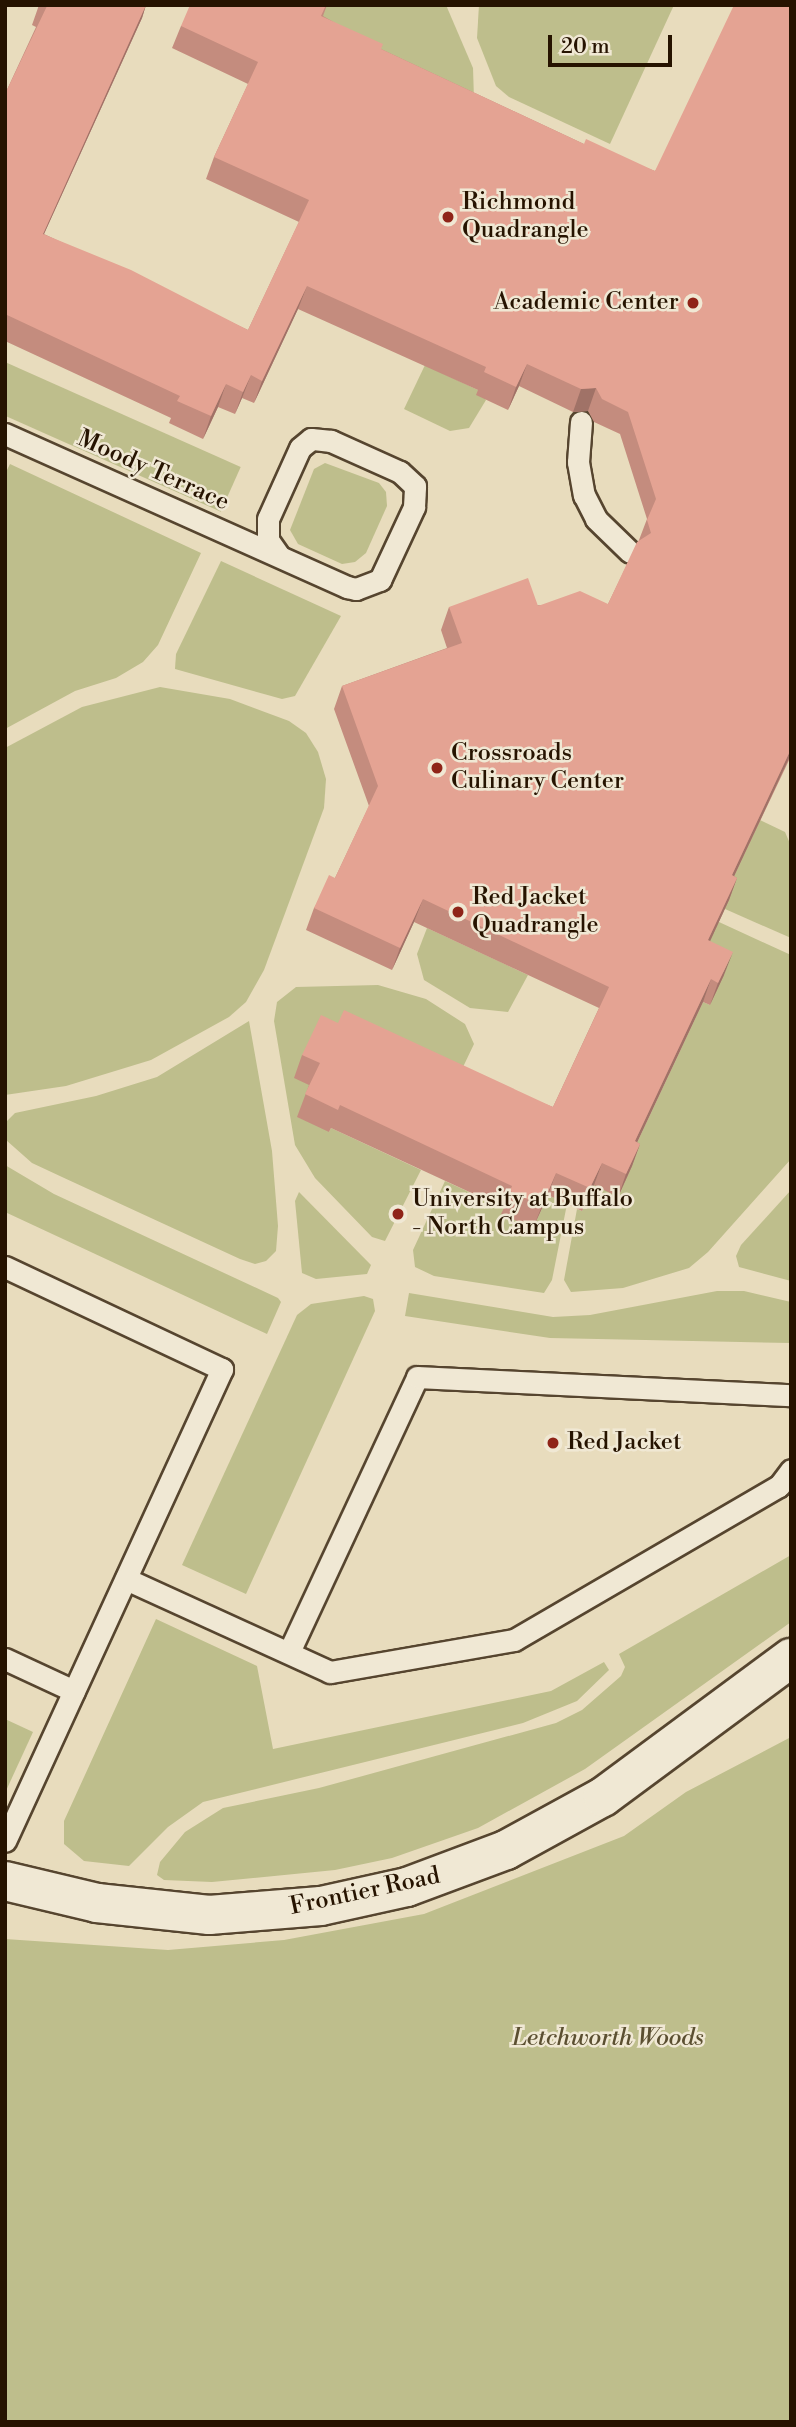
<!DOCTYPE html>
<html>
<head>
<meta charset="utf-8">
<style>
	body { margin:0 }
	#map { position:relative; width:796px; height:2427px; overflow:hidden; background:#e8dcbd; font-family:"Libre Bodoni",serif }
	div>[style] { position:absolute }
	.green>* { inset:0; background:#bebe8c; transform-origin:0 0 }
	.roads { filter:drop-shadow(2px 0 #56452f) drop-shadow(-2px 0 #56452f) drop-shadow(0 2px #56452f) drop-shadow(0 -2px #56452f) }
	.lane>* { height:21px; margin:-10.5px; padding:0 10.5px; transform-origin:10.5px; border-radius:10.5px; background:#f0e8d4 }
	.secondary>* { height:38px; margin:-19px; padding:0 19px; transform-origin:19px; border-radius:19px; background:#f0e8d4 }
	.wall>* { inset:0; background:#c48c7e }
	.shaded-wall>* { inset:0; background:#a07267 }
	.building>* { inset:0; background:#e4a393 }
	.dots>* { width:19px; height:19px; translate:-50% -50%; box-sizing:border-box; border:4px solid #f0e8d4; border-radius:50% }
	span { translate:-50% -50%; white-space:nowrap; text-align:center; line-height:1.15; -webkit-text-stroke:5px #f0e8d4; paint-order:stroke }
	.poi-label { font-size:24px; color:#261300 }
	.left { translate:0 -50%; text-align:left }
	.right { translate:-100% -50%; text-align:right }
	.street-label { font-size:24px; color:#261300 }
	.park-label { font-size:24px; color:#5b4f31; font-style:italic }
	.frame { position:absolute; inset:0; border:7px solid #261300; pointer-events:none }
	.scale { position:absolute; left:548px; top:35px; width:124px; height:32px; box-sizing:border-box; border:4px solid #261300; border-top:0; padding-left:9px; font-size:21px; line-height:24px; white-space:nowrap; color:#261300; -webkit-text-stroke:5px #f0e8d4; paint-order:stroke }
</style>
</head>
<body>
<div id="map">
	<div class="green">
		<div style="clip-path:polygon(292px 5px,446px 5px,473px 68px,474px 100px)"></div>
		<div style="clip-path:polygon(479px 5px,674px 5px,610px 144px,509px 97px,496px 86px,477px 38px)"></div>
		<div style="left:5px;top:362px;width:258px;height:49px;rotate:24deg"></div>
		<div style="clip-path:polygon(425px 365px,478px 390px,486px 400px,469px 428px,450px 431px,404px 409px)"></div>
		<div style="clip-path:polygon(325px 463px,379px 483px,386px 492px,387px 506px,366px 553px,355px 562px,342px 564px,298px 544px,290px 530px,314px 469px)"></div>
		<div style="clip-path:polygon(10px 464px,201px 553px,158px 645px,143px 662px,116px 678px,75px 691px,5px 729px,5px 474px)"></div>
		<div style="clip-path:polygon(221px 561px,341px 616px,295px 696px,282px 699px,175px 669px,176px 654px)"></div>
		<div style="clip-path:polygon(160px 687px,230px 699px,289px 721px,306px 733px,318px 752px,326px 779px,324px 808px,264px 970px,246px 1002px,229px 1017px,151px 1060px,66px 1086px,5px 1095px,5px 748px,82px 707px)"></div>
		<div style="clip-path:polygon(760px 820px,785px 832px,791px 846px,791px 938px,725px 909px,724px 898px)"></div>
		<div style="clip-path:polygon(719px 922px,791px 955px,791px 1159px,708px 1252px,689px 1268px,623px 1288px,571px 1292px,564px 1280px,577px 1209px,582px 1211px,594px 1185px,627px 1164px,703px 1002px,710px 1005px,691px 959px)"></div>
		<div style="clip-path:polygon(427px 928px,528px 975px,508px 1012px,470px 1008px,424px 980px,417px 954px)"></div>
		<div style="clip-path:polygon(378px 985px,426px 999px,465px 1024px,474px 1044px,453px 1088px,311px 1086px,329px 1132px,331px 1128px,421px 1170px,385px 1241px,372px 1237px,315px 1178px,295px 1145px,274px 1021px,277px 1002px,296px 987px)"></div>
		<div style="clip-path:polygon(249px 1021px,272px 1151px,278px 1226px,276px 1251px,266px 1261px,255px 1264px,240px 1259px,62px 1177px,32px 1163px,6px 1140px,6px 1122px,15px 1113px,96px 1096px,157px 1077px)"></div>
		<div style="clip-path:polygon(5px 1165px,54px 1194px,278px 1298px,281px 1302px,267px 1334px,5px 1212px)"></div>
		<div style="clip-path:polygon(445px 1181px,504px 1208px,533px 1228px,548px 1195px,567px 1204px,552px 1280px,544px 1293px,434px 1276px,415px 1267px,413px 1250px)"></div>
		<div style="clip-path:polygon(791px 1190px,791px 1281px,739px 1267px,736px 1256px,741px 1245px)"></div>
		<div style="clip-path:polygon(299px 1192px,371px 1265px,367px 1274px,316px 1279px,302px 1273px,295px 1201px)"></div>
		<div style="clip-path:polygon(717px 1291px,744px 1291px,791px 1302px,791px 1343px,550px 1338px,405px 1316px,409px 1293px,553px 1317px,590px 1315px)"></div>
		<div style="clip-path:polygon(364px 1296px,373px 1299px,375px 1311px,246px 1594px,182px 1565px,297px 1315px,311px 1304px)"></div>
		<div style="clip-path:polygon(791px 1555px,791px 1622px,585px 1769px,478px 1828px,392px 1858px,335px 1870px,212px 1882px,164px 1880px,157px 1875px,160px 1862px,185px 1832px,223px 1808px,319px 1788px,556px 1723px,582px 1710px,621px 1676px,625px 1667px,619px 1654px)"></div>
		<div style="clip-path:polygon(156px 1619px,257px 1666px,273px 1749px,551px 1691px,604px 1662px,609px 1670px,577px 1701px,523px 1723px,203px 1802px,168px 1827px,129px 1866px,84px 1861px,64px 1844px,64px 1821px)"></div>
		<div style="clip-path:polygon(5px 1719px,33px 1732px,5px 1793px)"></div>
		<div style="clip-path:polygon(791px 1737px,791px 2422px,5px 2422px,5px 1939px,168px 1950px,284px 1940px,424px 1914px,624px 1836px,686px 1792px)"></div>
	</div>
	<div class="roads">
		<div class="lane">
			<div style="left:581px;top:422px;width:40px;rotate:94.3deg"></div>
			<div style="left:578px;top:462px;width:34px;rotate:80deg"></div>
			<div style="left:584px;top:495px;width:27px;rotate:63deg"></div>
			<div style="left:596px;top:519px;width:47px;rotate:44.1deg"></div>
			<div style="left:5px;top:434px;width:375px;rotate:24.1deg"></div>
			<div style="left:347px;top:587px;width:9px;rotate:13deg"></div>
			<div style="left:356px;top:589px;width:26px;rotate:-21deg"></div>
			<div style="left:380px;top:580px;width:81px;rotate:-65deg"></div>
			<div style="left:414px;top:507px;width:21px;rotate:-87deg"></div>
			<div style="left:415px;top:486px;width:21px;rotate:-137deg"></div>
			<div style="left:400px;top:472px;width:76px;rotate:-155.8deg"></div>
			<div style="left:331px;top:441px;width:20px;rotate:-174deg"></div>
			<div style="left:311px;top:439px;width:14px;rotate:141deg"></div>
			<div style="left:300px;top:448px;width:78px;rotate:114.3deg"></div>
			<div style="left:268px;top:519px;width:21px;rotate:90deg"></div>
			<div style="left:268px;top:540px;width:19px;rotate:55deg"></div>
			<div style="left:5px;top:1267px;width:240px;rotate:25.2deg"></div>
			<div style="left:222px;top:1369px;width:519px;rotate:114.69deg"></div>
			<div style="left:126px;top:1579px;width:224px;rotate:24.5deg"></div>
			<div style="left:330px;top:1672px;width:187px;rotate:-9.9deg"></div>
			<div style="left:514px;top:1640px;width:306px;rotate:-30.2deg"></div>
			<div style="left:779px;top:1486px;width:20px;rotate:-53deg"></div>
			<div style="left:289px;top:1652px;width:303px;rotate:-65deg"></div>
			<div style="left:417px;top:1377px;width:374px;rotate:2.8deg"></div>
			<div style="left:5px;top:1659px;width:76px;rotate:24.9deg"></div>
		</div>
		<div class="secondary">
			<div style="left:5px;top:1881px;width:95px;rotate:13.4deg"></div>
			<div style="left:97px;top:1903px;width:113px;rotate:6.1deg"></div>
			<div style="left:209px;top:1915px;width:112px;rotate:-4.6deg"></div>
			<div style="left:321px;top:1906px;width:88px;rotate:-12.5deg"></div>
			<div style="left:407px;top:1887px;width:106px;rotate:-20.5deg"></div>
			<div style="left:506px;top:1850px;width:111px;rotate:-28.7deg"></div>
			<div style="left:603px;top:1797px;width:234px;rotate:-36.5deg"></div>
		</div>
	</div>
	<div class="wall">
		<div style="clip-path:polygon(39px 5px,146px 5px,142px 18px,44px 234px,248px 330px,299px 222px,206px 179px,214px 157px,248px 84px,172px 48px,181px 26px,327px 5px,323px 16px,381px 49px,584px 144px,655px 171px,791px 5px,791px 756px,734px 876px,737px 878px,729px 900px,710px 941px,724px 975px,710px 1005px,703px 1002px,637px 1142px,640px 1144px,632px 1166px,618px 1197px,594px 1185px,582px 1211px,548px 1195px,533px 1228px,501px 1214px,504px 1208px,331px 1128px,329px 1132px,297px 1117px,309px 1085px,294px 1078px,302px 1055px,338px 1023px,553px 1107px,599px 1008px,414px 922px,392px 970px,306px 930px,314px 908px,335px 878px,369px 806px,334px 709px,342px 686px,447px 648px,441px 630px,449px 607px,608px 604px,639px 540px,647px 519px,620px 434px,594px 422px,588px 411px,573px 412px,519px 386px,508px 410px,476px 395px,478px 390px,298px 309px,254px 403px,242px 398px,235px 414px,218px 407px,203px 439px,169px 423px,171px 418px,5px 341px,5px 94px,36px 27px,32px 25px)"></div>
	</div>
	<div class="shaded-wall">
		<div style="clip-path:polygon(146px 5px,142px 18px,34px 256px,43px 234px)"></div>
		<div style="clip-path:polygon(307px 286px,298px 309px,254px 403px,262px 381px)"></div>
		<div style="clip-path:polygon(527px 364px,519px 386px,508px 410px,516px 387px)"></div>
		<div style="clip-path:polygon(251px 375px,242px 398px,235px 414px,243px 392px)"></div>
		<div style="clip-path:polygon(226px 384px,218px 407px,203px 439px,211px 416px)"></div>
		<div style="clip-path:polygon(596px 388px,588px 411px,573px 412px,581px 389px)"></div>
		<div style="clip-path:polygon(791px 749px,790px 756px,724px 898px,732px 875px)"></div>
		<div style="clip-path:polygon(737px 878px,729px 900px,700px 963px,708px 940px)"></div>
		<div style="clip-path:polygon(423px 899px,414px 922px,392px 970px,400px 948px)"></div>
		<div style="clip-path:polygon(733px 952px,724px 975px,710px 1005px,718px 983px)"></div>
		<div style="clip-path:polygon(711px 979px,703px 1002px,627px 1164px,635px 1141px)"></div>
		<div style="clip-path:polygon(640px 1144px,632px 1166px,618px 1197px,626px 1174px)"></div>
		<div style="clip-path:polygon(602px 1163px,594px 1185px,582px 1211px,590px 1188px)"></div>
		<div style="clip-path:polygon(556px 1173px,548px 1195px,533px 1228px,542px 1206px)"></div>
	</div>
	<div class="building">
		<div style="clip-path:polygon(46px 5px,146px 5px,43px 234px,131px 270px,248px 330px,309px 200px,214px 157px,258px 62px,181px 26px,190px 5px,326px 5px,321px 16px,383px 44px,381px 49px,584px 144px,586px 139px,655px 171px,734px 5px,791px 5px,791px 749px,732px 875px,737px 878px,708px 940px,733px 952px,718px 983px,711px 979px,635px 1141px,640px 1144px,626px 1174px,602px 1163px,590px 1188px,556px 1173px,542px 1206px,510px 1191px,512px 1186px,340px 1105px,338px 1110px,305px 1094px,320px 1063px,302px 1055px,321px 1015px,338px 1023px,344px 1010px,553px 1107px,609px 987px,423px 899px,400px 948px,314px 908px,329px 875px,335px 878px,378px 786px,342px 686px,462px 643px,449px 607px,528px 578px,538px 606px,580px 591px,608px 604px,637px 542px,651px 533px,647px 520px,656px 499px,628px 412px,602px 399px,596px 388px,581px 389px,527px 364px,516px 387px,484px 372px,486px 367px,307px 286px,262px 381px,251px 375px,243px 392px,226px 384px,211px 416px,177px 401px,180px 396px,7px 315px,5px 319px,5px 94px,47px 6px)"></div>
	</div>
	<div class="dots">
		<div style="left:448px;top:217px;background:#8f2418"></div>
		<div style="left:693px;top:303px;background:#8f2418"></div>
		<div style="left:437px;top:768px;background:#8f2418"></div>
		<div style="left:458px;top:912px;background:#8f2418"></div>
		<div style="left:398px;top:1214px;background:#8f2418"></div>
		<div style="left:553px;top:1443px;background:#8f2418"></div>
	</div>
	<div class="poi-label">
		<span class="left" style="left:462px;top:217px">Richmond<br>Quadrangle</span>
		<span class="right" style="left:679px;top:303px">Academic Center</span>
		<span class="left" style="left:451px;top:768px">Crossroads<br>Culinary Center</span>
		<span class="left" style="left:472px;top:912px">Red Jacket<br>Quadrangle</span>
		<span class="left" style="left:412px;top:1214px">University at Buffalo<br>- North Campus</span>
		<span class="left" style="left:567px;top:1443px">Red Jacket</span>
	</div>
	<div class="street-label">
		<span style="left:153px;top:471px;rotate:24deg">Moody Terrace</span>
		<span style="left:365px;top:1892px;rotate:-12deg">Frontier Road</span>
	</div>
	<div class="park-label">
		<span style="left:608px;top:2039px">Letchworth Woods</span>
	</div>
	<div class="frame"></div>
	<div class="scale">20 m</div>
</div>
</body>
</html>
